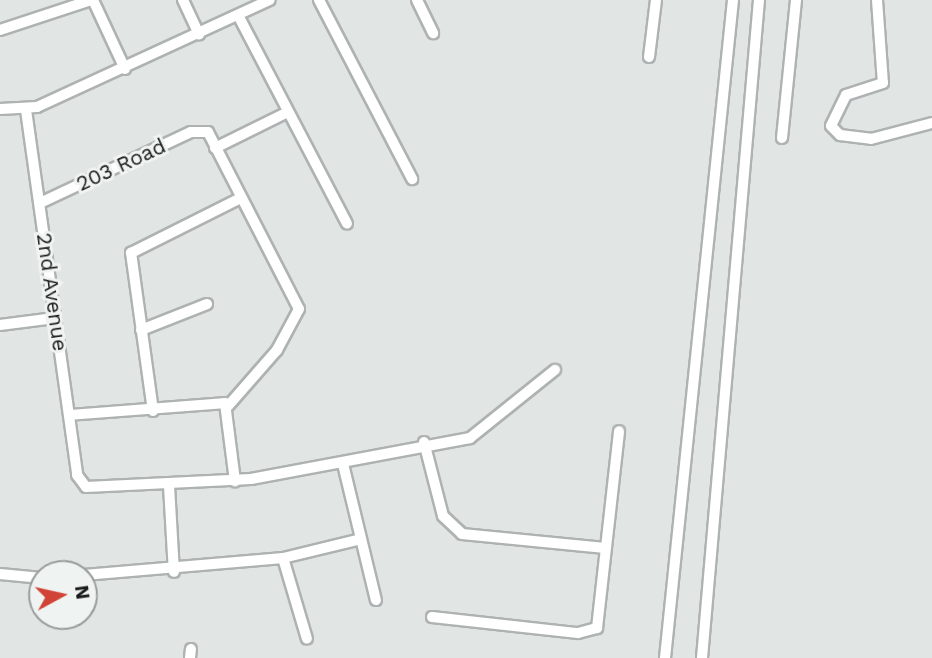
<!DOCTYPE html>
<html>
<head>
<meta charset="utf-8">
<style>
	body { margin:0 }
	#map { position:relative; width:932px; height:658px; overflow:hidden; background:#e1e6e5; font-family:"Work Sans",sans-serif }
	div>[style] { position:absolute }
	.roads { filter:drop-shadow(2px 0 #aeb2b2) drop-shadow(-2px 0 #aeb2b2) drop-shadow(0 2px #aeb2b2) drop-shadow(0 -2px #aeb2b2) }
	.minor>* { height:10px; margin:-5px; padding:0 5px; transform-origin:5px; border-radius:5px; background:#fff }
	span { translate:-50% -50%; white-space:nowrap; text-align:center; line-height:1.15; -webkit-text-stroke:6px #eff3f2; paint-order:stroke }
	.street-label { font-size:21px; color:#191a1a }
	.north { position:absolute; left:28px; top:560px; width:70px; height:70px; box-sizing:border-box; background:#eff3f2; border:2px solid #999c9c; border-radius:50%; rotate:82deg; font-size:19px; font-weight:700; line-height:28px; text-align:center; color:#191a1a }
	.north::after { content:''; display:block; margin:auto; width:24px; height:32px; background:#d14336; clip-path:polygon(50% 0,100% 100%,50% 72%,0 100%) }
</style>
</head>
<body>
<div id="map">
	<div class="roads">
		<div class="minor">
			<div style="left:93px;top:0;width:76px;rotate:65.1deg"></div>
			<div style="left:183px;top:0;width:38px;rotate:65deg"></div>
			<div style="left:319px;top:0;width:202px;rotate:62.5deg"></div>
			<div style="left:417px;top:0;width:37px;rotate:64deg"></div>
			<div style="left:877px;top:0;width:83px;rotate:85.9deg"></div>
			<div style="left:883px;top:83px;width:39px;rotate:162deg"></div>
			<div style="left:846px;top:95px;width:34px;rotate:116deg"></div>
			<div style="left:831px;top:126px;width:13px;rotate:45deg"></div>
			<div style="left:840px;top:135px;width:31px;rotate:7deg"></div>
			<div style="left:871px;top:139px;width:63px;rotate:-14.7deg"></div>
			<div style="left:239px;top:17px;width:233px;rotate:62.4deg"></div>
			<div style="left:0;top:30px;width:96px;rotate:-18.2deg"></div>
			<div style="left:649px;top:57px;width:57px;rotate:-83deg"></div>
			<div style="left:0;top:109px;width:37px;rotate:-3deg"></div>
			<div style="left:37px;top:107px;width:256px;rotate:-24.7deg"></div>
			<div style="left:26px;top:110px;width:369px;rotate:82deg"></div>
			<div style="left:77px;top:475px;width:15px;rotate:53deg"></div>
			<div style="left:86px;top:487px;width:165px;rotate:-2.8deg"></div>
			<div style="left:251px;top:479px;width:223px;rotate:-10.6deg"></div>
			<div style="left:470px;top:438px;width:109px;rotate:-38.7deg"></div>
			<div style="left:782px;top:138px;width:139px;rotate:-84.2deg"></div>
			<div style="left:215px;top:148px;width:81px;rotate:-26.3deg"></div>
			<div style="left:40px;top:203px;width:167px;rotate:-25.2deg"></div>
			<div style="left:191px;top:132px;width:17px"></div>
			<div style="left:208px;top:132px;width:199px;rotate:62.8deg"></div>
			<div style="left:299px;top:309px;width:47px;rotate:118.2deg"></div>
			<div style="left:277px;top:350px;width:74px;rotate:131.2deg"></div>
			<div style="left:0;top:325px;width:55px;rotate:-7.3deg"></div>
			<div style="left:141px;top:330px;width:71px;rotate:-21.5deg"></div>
			<div style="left:153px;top:411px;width:160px;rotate:-97.9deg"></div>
			<div style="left:131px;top:253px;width:121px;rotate:-26.6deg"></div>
			<div style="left:69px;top:415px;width:156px;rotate:-4.4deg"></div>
			<div style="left:225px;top:403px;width:79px;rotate:82.7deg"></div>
			<div style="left:424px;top:442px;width:76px;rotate:75.6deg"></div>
			<div style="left:443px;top:516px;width:26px;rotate:43deg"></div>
			<div style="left:462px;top:534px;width:144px;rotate:5.6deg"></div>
			<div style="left:343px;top:464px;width:140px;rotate:76.4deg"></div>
			<div style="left:169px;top:486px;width:86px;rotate:86.7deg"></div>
			<div style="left:283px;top:558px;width:84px;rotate:73.5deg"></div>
			<div style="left:0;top:574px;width:42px;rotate:5.4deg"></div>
			<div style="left:84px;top:575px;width:200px;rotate:-4.9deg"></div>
			<div style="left:283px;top:558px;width:80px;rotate:-13.7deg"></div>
			<div style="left:432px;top:617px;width:147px;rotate:6.3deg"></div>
			<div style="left:578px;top:633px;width:20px;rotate:-15deg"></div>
			<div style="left:597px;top:628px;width:198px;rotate:-83.6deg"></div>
			<div style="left:190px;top:658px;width:9px;rotate:-84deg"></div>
			<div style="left:665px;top:658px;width:662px;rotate:-84.1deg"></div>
			<div style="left:702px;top:658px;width:660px;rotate:-85.05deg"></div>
		</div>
	</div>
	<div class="street-label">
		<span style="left:121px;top:165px;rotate:-25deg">203 Road</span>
		<span style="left:52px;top:292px;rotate:82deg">2nd Avenue</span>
	</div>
	<div class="north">N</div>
</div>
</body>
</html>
